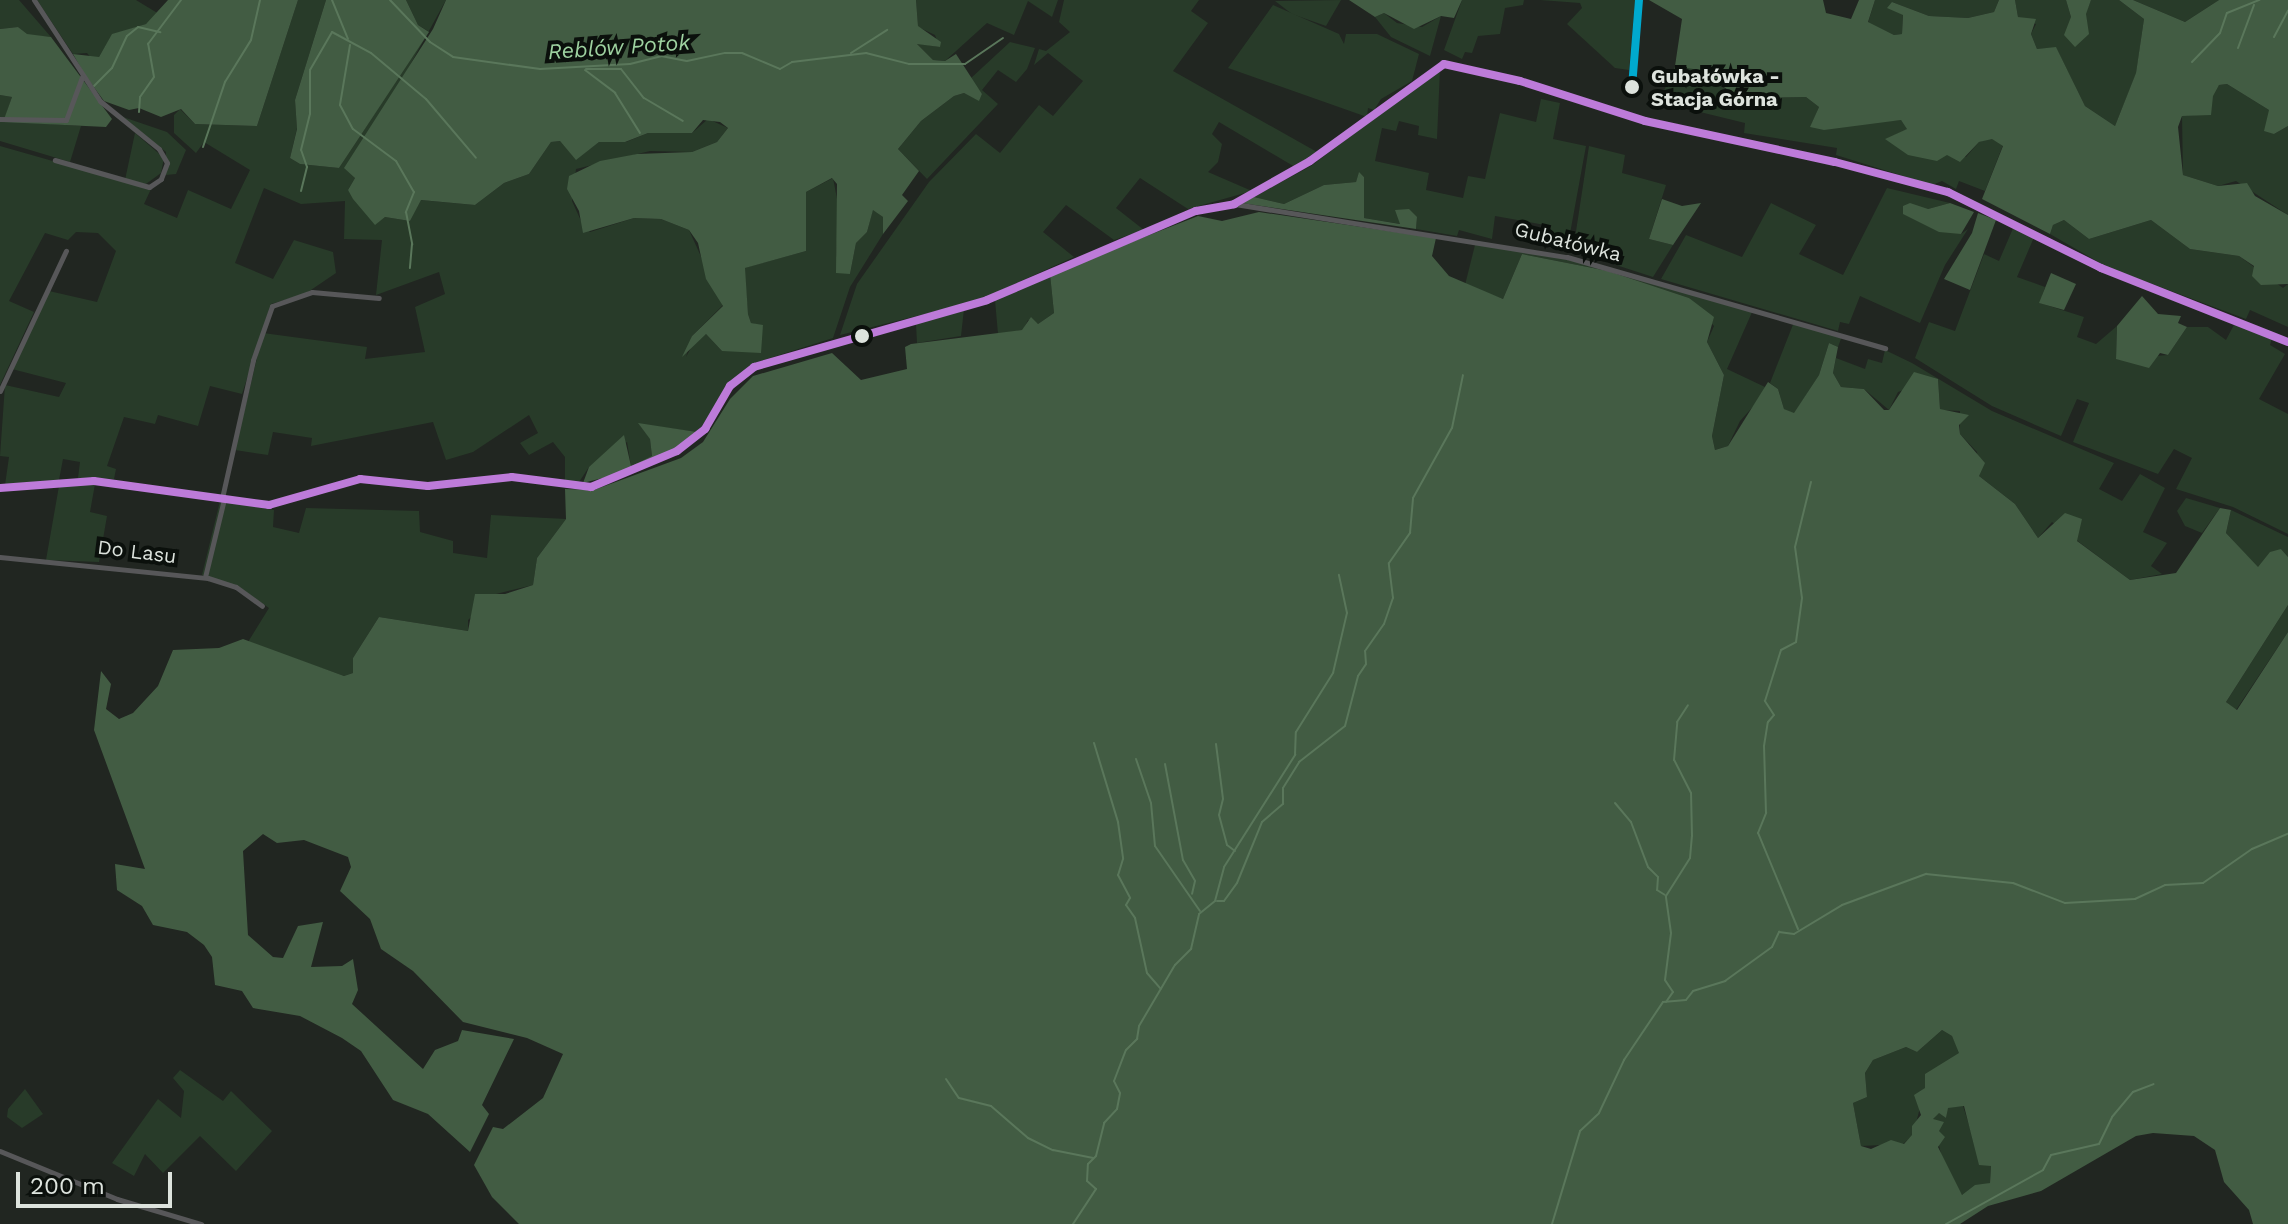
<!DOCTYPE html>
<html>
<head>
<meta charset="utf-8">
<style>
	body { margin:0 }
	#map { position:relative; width:2288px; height:1224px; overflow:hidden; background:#212621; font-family:"Work Sans",sans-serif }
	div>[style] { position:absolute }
	.green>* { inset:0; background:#283b29 }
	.forest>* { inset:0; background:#425c43 }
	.stream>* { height:2px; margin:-1px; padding:0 1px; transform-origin:1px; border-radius:1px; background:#5a775b }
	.street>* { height:5px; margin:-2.5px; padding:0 2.5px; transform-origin:2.5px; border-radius:2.5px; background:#575759 }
	.bus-1>* { height:8px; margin:-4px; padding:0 4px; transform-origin:4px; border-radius:4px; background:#bd7bd9 }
	.tram-1>* { height:8px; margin:-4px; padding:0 4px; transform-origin:4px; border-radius:4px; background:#00a9ce }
	.dots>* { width:22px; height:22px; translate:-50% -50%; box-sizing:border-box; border:4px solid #0b100c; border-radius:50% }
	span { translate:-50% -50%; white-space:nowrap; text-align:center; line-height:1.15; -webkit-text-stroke:8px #0b100c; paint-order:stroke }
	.stop-label { font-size:20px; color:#dde3dd; font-weight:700 }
	.left { translate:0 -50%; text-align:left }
	.street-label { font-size:20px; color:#dde3dd }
	.water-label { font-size:22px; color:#9ed2a0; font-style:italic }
	.scale { position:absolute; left:16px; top:1172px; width:156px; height:36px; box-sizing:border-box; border:4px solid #dde3dd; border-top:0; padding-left:10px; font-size:24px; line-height:28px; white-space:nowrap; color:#dde3dd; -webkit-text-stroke:6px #0b100c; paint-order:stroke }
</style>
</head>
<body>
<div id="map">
	<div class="green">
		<div style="clip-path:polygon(0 0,19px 0,51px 37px,27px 35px,18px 27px,0 29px)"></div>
		<div style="clip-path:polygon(37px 0,136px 0,159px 14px,146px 24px,112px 35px,99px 57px,92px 59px,87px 53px,73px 54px)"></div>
		<div style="clip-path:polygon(298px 0,326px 0,295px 100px,297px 128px,290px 158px,300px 164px,339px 168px,428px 31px,418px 25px,406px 0,446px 0,351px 172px,355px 178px,348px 190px,375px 224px,385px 217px,410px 221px,420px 200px,475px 205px,504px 183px,529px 174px,551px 142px,560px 141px,576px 159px,599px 142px,626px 142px,648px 133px,692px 133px,708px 119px,728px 128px,717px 142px,692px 152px,650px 151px,576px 169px,572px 201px,582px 223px,590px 232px,634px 218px,661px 219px,689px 230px,723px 305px,692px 336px,686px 357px,695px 340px,706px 334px,722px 351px,750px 351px,763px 326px,751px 323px,748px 314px,744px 268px,806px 251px,806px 192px,833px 178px,839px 209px,836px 256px,850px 274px,856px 243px,867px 232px,873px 209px,883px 217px,883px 234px,850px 287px,833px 338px,751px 364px,697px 432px,639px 424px,650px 438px,652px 456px,631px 466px,627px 442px,589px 467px,577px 485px,565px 482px,565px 457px,553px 442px,529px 455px,520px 443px,538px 433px,529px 415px,473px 452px,446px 460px,433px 422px,311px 446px,312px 438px,273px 432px,268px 455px,235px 450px,263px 333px,367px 347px,365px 359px,425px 352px,415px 307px,445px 294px,439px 272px,376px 295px,382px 240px,344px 239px,345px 201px,301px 204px,264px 188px,235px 263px,273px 279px,294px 240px,333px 252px,336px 273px,305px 294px,271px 304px,242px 394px,210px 386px,198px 426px,158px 415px,155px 424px,124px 417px,107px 466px,116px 469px,114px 479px,78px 478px,80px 462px,63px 459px,59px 480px,5px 485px,9px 457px,0 456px,5px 385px,59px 397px,66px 383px,12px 369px,49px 291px,97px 302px,116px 251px,98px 233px,76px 232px,68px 240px,45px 233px,9px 301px,34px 312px,0 385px,0 146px,151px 189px,144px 204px,177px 218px,188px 190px,231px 209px,250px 170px,204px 142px,196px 153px,174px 133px,174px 115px,180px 109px,195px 124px,257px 126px)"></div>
		<div style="clip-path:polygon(916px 0,1058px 0,1052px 17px,1028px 1px,1014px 35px,987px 23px,945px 61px,933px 60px,916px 43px,939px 47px,935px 35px,918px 27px)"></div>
		<div style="clip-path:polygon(1064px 0,1199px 0,1191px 11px,1208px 23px,1173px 71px,1317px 152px,1295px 167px,1219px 122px,1212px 134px,1222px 144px,1218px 162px,1208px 172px,1252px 191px,1188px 209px,1140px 178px,1116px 208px,1144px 230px,1114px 240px,1066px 205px,1043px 232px,1074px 257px,977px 301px,840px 335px,857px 284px,929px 182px,976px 134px,1000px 153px,1039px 105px,1053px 116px,1083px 81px,1048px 53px,1034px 65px,1039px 49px,1046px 51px,1070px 32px,1059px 22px)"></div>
		<div style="clip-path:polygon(1341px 0,1326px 26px,1292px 14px,1275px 1px)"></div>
		<div style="clip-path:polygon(1462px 0,1524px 0,1523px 5px,1505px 8px,1500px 34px,1478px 36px,1472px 53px,1465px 52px,1462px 59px,1444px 50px)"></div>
		<div style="clip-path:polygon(1540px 0,1635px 0,1629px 70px,1615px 68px,1567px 24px,1582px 8px,1580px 3px)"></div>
		<div style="clip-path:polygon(1875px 0,1999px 0,1994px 12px,1968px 18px,1929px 16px,1892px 2px,1903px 14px,1902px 34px,1894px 35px,1868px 23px)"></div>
		<div style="clip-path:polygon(2015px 0,2066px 0,2071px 17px,2085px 14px,2091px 0,2119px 0,2144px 19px,2136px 74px,2115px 126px,2085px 106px,2056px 48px,2037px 49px,2031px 34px,2036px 24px,2018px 17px)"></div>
		<div style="clip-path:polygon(2133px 0,2219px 0,2185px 22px)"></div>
		<div style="clip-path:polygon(1273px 5px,1339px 34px,1344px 44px,1346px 34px,1377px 34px,1419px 54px,1412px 81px,1381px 99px,1374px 110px,1368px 108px,1367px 117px,1228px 68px)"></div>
		<div style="clip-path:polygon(1384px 13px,1397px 23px,1422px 27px,1441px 16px,1430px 56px,1391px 37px,1375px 17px)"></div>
		<div style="clip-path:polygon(1010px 42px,1035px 48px,1027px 69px,1016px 82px,998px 70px,982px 90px,998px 104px,927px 179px,898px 149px,921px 121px,954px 96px,964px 93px,979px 100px,982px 94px,970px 79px)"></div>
		<div style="clip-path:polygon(1686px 65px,1740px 98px,1806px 97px,1819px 107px,1811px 126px,1901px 120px,1908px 129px,1886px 139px,1966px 157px,1979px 142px,1991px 138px,2003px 145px,1985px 191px,1959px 181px,1956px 189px,1942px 181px,1932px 185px,1836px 155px,1837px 148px,1744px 133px,1745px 123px,1659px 102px,1675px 66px)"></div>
		<div style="clip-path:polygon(1440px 69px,1437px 139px,1418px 135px,1419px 126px,1399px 121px,1396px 131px,1382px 128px,1375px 161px,1429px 173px,1426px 190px,1463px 198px,1468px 176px,1485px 179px,1500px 113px,1536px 122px,1541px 99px,1560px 103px,1553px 139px,1586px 146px,1567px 250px,1555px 250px,1545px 225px,1495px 216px,1492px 239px,1459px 230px,1457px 236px,1416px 229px,1417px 217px,1401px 224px,1364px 218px,1364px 177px,1359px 173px,1356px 182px,1324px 185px,1284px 204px,1254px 197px,1311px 166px)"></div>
		<div style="clip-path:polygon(2227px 84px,2269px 110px,2274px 134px,2288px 126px,2288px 215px,2236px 181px,2218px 186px,2183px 175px,2182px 116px,2194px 115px,2219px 85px)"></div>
		<div style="clip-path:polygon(0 95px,12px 97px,4px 121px,81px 126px,70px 162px,0 141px)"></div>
		<div style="clip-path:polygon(123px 117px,167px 132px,186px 150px,176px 174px,166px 175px,166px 152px)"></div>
		<div style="clip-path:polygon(135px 133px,164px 158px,161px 173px,146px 184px,125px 180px)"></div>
		<div style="clip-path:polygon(1589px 146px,1625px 155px,1622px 173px,1666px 185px,1649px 239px,1673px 245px,1653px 277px,1573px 251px)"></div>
		<div style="clip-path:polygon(1887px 188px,1950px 203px,1928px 209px,1961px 234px,1968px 229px,1945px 265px,1920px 323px,1860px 296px,1849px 324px,1840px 322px,1838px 331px,1661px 279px,1686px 235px,1742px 257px,1771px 203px,1816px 225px,1799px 254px,1843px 275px)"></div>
		<div style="clip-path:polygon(2064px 220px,2089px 239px,2151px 220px,2190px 249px,2239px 256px,2283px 288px,2288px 284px,2288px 327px,2250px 310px,2246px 319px,2107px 267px,2050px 234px,2053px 225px)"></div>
		<div style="clip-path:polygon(2014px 226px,2035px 235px,2017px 277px,2045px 287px,2040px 303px,2084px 317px,2077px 337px,2096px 344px,2117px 326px,2116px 359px,2168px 355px,2187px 327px,2208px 327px,2226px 340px,2236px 321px,2272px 338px,2270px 345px,2285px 354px,2259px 399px,2288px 414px,2288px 534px,2233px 507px,2176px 489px,2192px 458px,2174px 449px,2158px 474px,2073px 442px,2089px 403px,2077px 399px,2061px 436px,1992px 406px,1915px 358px,1929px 322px,1955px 331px,1984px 254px,1999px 261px)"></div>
		<div style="clip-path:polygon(1476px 241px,1567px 259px,1753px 310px,1727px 369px,1765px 387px,1760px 399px,1740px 421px,1728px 446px,1715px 450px,1712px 436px,1724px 375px,1707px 342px,1714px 326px,1689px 298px,1608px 271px,1522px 254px,1503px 299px,1465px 285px)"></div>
		<div style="clip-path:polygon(1050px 274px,1054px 313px,1038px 324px,1028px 320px,1023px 330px,998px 334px,995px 300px)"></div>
		<div style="clip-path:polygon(964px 309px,961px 336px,917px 343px,916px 324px)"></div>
		<div style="clip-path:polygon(1794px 322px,1842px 336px,1838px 347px,1829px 343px,1819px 375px,1794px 414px,1784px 409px,1778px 389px,1770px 383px)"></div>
		<div style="clip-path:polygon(1885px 350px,1912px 363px,1992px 411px,2114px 463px,2099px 489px,2122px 501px,2140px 474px,2165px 488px,2143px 532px,2167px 543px,2151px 566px,2162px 574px,2130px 580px,2052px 522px,2038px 538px,2015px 504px,1979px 476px,1977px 452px,1960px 434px,1960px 411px,1940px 410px,1938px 379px,1898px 392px,1889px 410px,1864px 389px,1841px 387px,1833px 373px,1836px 358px,1865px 369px,1868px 359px,1882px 363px)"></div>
		<div style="clip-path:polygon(95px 484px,90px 512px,107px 516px,99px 562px,46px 560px,59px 486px)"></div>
		<div style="clip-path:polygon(2186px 498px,2220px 508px,2202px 533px,2185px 526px,2177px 511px)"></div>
		<div style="clip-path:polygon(220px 501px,274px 510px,273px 527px,299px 533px,306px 508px,419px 511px,420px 532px,453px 541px,453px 553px,487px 558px,491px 515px,566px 519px,537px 558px,533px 585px,496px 594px,468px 620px,468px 631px,379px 617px,353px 658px,353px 673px,344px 676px,248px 642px,269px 608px,237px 586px,202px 575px)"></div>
		<div style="clip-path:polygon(2231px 510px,2288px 537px,2288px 557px,2281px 549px,2258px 568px,2226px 533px)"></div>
		<div style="clip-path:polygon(2288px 605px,2288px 632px,2236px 710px,2226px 702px)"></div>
		<div style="clip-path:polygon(1942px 1030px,1952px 1036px,1960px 1053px,1925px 1088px,1913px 1135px,1903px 1144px,1861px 1146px,1853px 1103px,1867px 1097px,1865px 1073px,1873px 1060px,1906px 1047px,1917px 1052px)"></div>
		<div style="clip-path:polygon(180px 1070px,223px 1101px,231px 1091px,272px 1131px,236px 1171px,200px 1136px,163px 1173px,145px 1154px,134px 1176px,112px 1163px,158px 1099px,181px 1118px,184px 1091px,173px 1078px)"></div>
		<div style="clip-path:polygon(25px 1089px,43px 1114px,22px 1128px,7px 1117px,8px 1109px)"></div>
		<div style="clip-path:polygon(1963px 1106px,1971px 1131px,1991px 1166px,1990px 1183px,1962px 1195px,1946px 1172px,1932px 1120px,1939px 1112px,1946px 1118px,1947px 1107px)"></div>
	</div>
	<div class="forest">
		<div style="clip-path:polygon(168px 0,298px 0,257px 126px,195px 124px,181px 109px,161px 117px,139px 108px,129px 110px,104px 101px,85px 75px,73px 54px,99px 57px,112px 34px,146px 24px)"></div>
		<div style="clip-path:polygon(326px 0,406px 0,418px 25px,429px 32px,339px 168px,300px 164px,290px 158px,297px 129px,295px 100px)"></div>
		<div style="clip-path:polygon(446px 0,916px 0,918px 26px,941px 42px,940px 47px,917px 44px,933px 60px,945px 61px,956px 54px,982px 94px,979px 101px,964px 93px,954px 96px,921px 121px,898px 149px,919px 171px,902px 195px,908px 201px,883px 234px,883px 217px,873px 210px,867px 232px,856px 243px,850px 274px,836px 273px,837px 184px,832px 178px,806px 192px,806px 251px,745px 268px,748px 314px,751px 323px,763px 325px,761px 353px,722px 351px,706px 334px,682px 357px,692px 336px,723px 306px,706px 279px,698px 243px,689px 230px,661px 219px,634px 218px,583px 233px,579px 211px,567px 189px,569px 176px,600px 161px,637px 154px,692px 152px,717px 142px,728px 128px,720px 122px,703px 120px,692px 133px,648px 133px,625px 142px,599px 142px,576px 160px,560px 141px,551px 142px,529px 174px,504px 183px,475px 205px,421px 200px,410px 221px,385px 217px,375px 225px,353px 199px,348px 190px,355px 178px,344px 168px,433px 29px)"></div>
		<div style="clip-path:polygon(1349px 0,1462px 0,1454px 18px,1441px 16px,1414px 29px,1384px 13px,1375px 17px)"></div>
		<div style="clip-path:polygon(1649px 0,1823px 0,1826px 13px,1851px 19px,1859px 0,1875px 0,1868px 22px,1894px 35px,1902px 34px,1903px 15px,1887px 8px,1892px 2px,1929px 16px,1968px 18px,1994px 12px,1999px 0,2015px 0,2018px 17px,2036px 19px,2031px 34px,2037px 49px,2056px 47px,2085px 106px,2115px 126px,2136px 73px,2144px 19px,2119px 0,2133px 0,2185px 22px,2219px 0,2288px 0,2288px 126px,2274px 134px,2264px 131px,2269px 110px,2227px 84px,2219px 85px,2213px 96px,2211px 115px,2182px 116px,2178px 127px,2183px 175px,2218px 186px,2247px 183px,2255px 196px,2288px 215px,2288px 284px,2261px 285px,2252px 276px,2254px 266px,2239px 256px,2190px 249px,2151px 220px,2089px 239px,2064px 220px,2053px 225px,2050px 234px,1982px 199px,2003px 146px,1992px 139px,1979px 142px,1960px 162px,1947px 155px,1937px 161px,1908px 155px,1885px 139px,1907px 129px,1901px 120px,1824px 130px,1810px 127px,1819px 107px,1806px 97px,1740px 98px,1699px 70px,1675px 66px,1682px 19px)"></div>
		<div style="clip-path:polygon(2066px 0,2091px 0,2086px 14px,2089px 34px,2075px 47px,2064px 35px,2071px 17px)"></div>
		<div style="clip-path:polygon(18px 27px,27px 34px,51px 37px,112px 119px,106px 127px,3px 122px,12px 97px,0 95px,0 29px)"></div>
		<div style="clip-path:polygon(1359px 172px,1364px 177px,1364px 218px,1400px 224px,1395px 210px,1409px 209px,1417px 217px,1416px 229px,1241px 203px,1254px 197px,1284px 204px,1324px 185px,1356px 182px)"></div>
		<div style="clip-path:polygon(1662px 199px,1682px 206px,1701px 203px,1673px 245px,1649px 239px)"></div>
		<div style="clip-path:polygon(1910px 203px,1928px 209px,1950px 203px,1974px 212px,1961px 234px,1939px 232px,1903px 214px,1903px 206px)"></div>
		<div style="clip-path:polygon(evenodd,1259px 212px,1436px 238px,1432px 256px,1449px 276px,1503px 299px,1522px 254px,1608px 271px,1689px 298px,1714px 317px,1707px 342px,1724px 375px,1712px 436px,1715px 450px,1728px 446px,1768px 382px,1778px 389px,1784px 409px,1794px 413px,1819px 375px,1829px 343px,1838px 347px,1833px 373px,1841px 387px,1864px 389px,1884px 410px,1889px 410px,1914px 372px,1938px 379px,1940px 409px,1969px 415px,1959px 425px,1960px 434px,1985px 463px,1979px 476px,2015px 504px,2038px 538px,2065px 513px,2082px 519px,2077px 541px,2130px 580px,2176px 573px,2220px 508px,2231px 510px,2226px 533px,2258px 567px,2270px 552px,2281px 549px,2288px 557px,2288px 605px,2226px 702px,2237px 710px,2288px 632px,2288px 1224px,2253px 1224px,2249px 1210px,2224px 1182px,2215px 1150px,2194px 1136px,2153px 1133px,2136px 1136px,2041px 1191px,1988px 1206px,1960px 1224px,519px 1224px,492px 1197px,474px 1165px,493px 1127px,503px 1129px,543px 1098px,563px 1054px,527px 1038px,463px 1022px,413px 971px,381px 949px,370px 919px,340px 891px,351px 867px,348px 857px,304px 840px,277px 843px,263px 834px,243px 851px,248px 935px,273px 957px,283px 958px,298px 926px,323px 922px,311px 967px,342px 966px,353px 959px,358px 990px,352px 1004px,423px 1069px,435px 1050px,458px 1041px,462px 1030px,514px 1039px,482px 1105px,489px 1114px,470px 1152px,428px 1114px,393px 1100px,361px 1051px,342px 1038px,300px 1016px,253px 1008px,242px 991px,215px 985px,212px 957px,204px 945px,187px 932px,153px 925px,142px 906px,117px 890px,115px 864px,145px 869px,94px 730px,101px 671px,111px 684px,106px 709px,119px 719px,133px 713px,158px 686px,173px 650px,219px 648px,243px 639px,344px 676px,353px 673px,353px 658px,379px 617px,468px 631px,475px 594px,505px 594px,533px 585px,537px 558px,566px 519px,565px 489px,594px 490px,681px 458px,703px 442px,730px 399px,753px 376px,832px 353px,861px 380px,907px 369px,905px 347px,911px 344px,1022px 330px,1031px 317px,1038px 324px,1054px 313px,1050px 274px,1198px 216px,1222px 221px,1259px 212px,1942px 1030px,1952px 1036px,1959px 1053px,1925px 1074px,1925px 1088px,1914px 1095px,1921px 1115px,1912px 1126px,1912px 1135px,1904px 1144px,1891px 1140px,1871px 1149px,1861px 1146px,1853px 1103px,1867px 1097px,1865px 1073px,1873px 1060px,1906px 1047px,1917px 1052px,1942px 1030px,1259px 212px,1964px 1106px,1979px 1165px,1991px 1166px,1990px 1183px,1975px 1185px,1962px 1195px,1938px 1147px,1945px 1137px,1939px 1131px,1944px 1122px,1933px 1119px,1939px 1113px,1946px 1118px,1948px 1108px,1964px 1106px)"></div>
		<div style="clip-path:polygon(1978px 213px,1996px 220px,1970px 290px,1944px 279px,1972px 233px)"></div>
		<div style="clip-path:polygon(2051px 273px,2076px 284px,2064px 310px,2039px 303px)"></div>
		<div style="clip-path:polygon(2142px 296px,2158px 314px,2181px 316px,2178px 323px,2187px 327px,2168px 355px,2160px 353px,2149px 368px,2116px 359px,2117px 326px)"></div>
		<div style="clip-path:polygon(638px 423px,697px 432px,678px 448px,626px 472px,583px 483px,589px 467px,624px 435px,631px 466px,652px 456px,650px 439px)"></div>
	</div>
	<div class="stream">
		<div style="left:332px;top:0;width:42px;rotate:67.7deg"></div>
		<div style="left:390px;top:0;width:58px;rotate:46.4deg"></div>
		<div style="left:430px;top:42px;width:27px;rotate:33deg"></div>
		<div style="left:453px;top:57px;width:88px;rotate:7.9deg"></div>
		<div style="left:540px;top:69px;width:90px;rotate:-3.2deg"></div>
		<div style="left:630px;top:64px;width:32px;rotate:-14deg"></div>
		<div style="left:661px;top:56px;width:26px;rotate:11deg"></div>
		<div style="left:687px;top:61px;width:39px;rotate:-12deg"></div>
		<div style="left:725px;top:53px;width:17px"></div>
		<div style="left:742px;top:53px;width:41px;rotate:22.8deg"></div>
		<div style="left:780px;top:69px;width:14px;rotate:-30deg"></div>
		<div style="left:792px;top:62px;width:75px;rotate:-6.9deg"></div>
		<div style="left:866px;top:53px;width:44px;rotate:14.3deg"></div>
		<div style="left:909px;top:64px;width:56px"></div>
		<div style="left:965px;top:64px;width:46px;rotate:-34.4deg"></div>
		<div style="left:2274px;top:37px;width:30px;rotate:-62deg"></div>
		<div style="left:350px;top:45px;width:61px;rotate:99.5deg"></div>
		<div style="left:340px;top:105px;width:27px;rotate:62deg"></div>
		<div style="left:353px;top:129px;width:54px;rotate:36.7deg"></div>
		<div style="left:396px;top:161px;width:36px;rotate:60deg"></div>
		<div style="left:414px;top:192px;width:22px;rotate:112deg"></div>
		<div style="left:406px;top:212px;width:33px;rotate:79deg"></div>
		<div style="left:412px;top:244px;width:24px;rotate:95deg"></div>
		<div style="left:2238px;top:48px;width:46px;rotate:-69.6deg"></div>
		<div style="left:851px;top:53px;width:43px;rotate:-32.6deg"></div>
		<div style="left:2192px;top:62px;width:40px;rotate:-46deg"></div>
		<div style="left:2220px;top:33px;width:21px;rotate:-71deg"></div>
		<div style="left:2227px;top:13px;width:35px;rotate:-22deg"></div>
		<div style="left:586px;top:69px;width:35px"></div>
		<div style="left:621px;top:69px;width:37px;rotate:52deg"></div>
		<div style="left:644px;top:98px;width:45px;rotate:30.5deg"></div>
		<div style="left:585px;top:70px;width:38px;rotate:37deg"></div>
		<div style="left:615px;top:93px;width:47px;rotate:58deg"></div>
		<div style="left:94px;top:86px;width:25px;rotate:-45deg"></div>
		<div style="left:112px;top:68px;width:35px;rotate:-65deg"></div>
		<div style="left:127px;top:36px;width:14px;rotate:-39deg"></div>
		<div style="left:138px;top:27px;width:23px;rotate:13deg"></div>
		<div style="left:139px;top:112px;width:15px;rotate:-86deg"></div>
		<div style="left:140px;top:97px;width:24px;rotate:-55deg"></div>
		<div style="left:154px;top:77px;width:34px;rotate:-100deg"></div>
		<div style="left:148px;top:44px;width:55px;rotate:-53.1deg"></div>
		<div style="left:203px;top:147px;width:69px;rotate:-71.3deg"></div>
		<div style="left:225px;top:82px;width:49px;rotate:-58.2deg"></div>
		<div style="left:251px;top:40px;width:41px;rotate:-77.3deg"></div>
		<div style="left:301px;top:191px;width:25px;rotate:-76deg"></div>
		<div style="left:307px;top:167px;width:18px;rotate:-109deg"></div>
		<div style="left:301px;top:150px;width:37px;rotate:-76deg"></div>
		<div style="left:310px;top:114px;width:44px;rotate:-90deg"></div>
		<div style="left:310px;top:70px;width:44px;rotate:-59.9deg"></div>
		<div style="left:332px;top:32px;width:44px;rotate:28.3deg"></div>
		<div style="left:371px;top:53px;width:72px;rotate:39.9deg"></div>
		<div style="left:426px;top:99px;width:77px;rotate:49.7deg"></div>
		<div style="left:1094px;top:743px;width:83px;rotate:73.1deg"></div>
		<div style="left:1118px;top:822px;width:37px;rotate:82deg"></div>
		<div style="left:1123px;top:859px;width:17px;rotate:107deg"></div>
		<div style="left:1118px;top:875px;width:26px;rotate:62deg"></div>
		<div style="left:1130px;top:898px;width:8px;rotate:120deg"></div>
		<div style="left:1126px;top:905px;width:16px;rotate:55deg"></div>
		<div style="left:1135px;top:918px;width:56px;rotate:77.7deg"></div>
		<div style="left:1147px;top:973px;width:21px;rotate:49deg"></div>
		<div style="left:1216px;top:744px;width:55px;rotate:82.7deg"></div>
		<div style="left:1223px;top:799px;width:16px;rotate:104deg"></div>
		<div style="left:1219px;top:815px;width:31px;rotate:75deg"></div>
		<div style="left:1227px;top:845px;width:10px;rotate:37deg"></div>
		<div style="left:1136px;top:759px;width:46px;rotate:71.2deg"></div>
		<div style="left:1151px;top:803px;width:43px;rotate:84.7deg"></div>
		<div style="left:1155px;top:846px;width:79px;rotate:55.3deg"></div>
		<div style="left:1165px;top:764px;width:98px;rotate:79.4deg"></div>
		<div style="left:1183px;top:860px;width:24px;rotate:60deg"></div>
		<div style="left:1195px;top:881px;width:13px;rotate:103deg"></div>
		<div style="left:1615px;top:803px;width:25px;rotate:50deg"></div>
		<div style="left:1631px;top:822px;width:48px;rotate:69.3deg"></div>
		<div style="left:1648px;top:867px;width:14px;rotate:45deg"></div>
		<div style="left:1658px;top:877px;width:13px;rotate:94deg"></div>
		<div style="left:1657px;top:890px;width:9px;rotate:32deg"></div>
		<div style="left:1217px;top:901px;width:7px"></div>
		<div style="left:1224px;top:901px;width:22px;rotate:-54deg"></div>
		<div style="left:1237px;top:883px;width:66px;rotate:-67.7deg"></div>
		<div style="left:1262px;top:822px;width:28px;rotate:-41deg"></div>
		<div style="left:1283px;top:804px;width:16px;rotate:-90deg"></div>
		<div style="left:1283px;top:788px;width:31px;rotate:-58deg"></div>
		<div style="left:1299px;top:762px;width:58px;rotate:-38deg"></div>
		<div style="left:1345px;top:726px;width:52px;rotate:-75.4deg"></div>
		<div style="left:1358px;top:676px;width:14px;rotate:-56deg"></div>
		<div style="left:1366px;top:664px;width:13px;rotate:-94deg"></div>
		<div style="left:1365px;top:651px;width:33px;rotate:-55deg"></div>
		<div style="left:1384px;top:624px;width:28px;rotate:-71deg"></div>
		<div style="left:1393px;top:598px;width:35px;rotate:-97deg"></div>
		<div style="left:1389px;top:563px;width:37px;rotate:-55deg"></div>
		<div style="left:1410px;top:533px;width:35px;rotate:-85deg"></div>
		<div style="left:1413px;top:498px;width:80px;rotate:-60.9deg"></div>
		<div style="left:1452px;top:428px;width:54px;rotate:-78.3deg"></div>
		<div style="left:1798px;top:929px;width:104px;rotate:-112.6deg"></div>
		<div style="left:1758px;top:833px;width:22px;rotate:-68deg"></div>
		<div style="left:1766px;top:813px;width:67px;rotate:-91.7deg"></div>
		<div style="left:1764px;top:746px;width:24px;rotate:-81deg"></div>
		<div style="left:1768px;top:722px;width:9px;rotate:-49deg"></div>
		<div style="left:1774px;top:715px;width:17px;rotate:-123deg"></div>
		<div style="left:1765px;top:701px;width:53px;rotate:-72.6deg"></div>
		<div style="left:1781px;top:650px;width:17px;rotate:-28deg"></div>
		<div style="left:1796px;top:642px;width:44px;rotate:-82.2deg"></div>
		<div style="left:1802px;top:598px;width:51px;rotate:-97.8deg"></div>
		<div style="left:1795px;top:547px;width:67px;rotate:-76.2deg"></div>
		<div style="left:1666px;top:1002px;width:12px;rotate:-55deg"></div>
		<div style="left:1673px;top:992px;width:14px;rotate:-124deg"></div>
		<div style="left:1665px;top:980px;width:47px;rotate:-82.7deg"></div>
		<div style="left:1671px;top:933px;width:37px;rotate:-98deg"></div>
		<div style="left:1666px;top:896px;width:45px;rotate:-57.7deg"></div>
		<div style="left:1690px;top:858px;width:22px;rotate:-85deg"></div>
		<div style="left:1692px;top:836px;width:43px;rotate:-91.3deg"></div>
		<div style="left:1691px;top:793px;width:37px;rotate:-117deg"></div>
		<div style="left:1674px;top:760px;width:38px;rotate:-85deg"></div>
		<div style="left:1677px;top:722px;width:20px;rotate:-57deg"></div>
		<div style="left:946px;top:1079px;width:23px;rotate:56deg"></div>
		<div style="left:959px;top:1098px;width:33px;rotate:14deg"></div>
		<div style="left:991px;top:1106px;width:49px;rotate:40.9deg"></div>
		<div style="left:1028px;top:1138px;width:28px;rotate:26deg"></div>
		<div style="left:1053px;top:1150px;width:41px;rotate:11.3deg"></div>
		<div style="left:1073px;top:1224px;width:42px;rotate:-56.7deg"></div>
		<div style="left:1096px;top:1189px;width:12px;rotate:-138deg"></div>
		<div style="left:1087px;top:1181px;width:17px;rotate:-87deg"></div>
		<div style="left:1088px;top:1164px;width:11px;rotate:-45deg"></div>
		<div style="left:1096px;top:1156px;width:34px;rotate:-76deg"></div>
		<div style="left:1104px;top:1123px;width:19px;rotate:-47deg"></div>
		<div style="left:1117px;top:1109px;width:16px;rotate:-79deg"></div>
		<div style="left:1120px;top:1093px;width:13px;rotate:-117deg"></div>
		<div style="left:1114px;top:1081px;width:33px;rotate:-69deg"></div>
		<div style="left:1126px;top:1050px;width:16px;rotate:-45deg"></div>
		<div style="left:1137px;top:1039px;width:13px;rotate:-81deg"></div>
		<div style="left:1139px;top:1026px;width:71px;rotate:-59.5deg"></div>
		<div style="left:1175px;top:965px;width:23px;rotate:-45deg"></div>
		<div style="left:1191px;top:949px;width:36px;rotate:-77deg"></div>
		<div style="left:1199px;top:914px;width:21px;rotate:-39deg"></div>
		<div style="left:1215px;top:901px;width:35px;rotate:-75deg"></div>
		<div style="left:1224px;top:867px;width:133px;rotate:-57.6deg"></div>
		<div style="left:1295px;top:755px;width:23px;rotate:-88deg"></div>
		<div style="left:1296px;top:732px;width:70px;rotate:-57.9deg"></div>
		<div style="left:1333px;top:673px;width:62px;rotate:-76.9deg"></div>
		<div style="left:1347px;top:613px;width:39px;rotate:-102deg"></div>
		<div style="left:1552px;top:1224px;width:97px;rotate:-73.2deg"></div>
		<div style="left:1580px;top:1131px;width:26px;rotate:-43deg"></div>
		<div style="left:1599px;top:1113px;width:59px;rotate:-64.7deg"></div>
		<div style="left:1624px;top:1060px;width:70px;rotate:-56.1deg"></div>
		<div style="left:1663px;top:1002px;width:23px;rotate:-5deg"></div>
		<div style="left:1686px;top:1000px;width:11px;rotate:-52deg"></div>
		<div style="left:1693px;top:991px;width:34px;rotate:-17deg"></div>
		<div style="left:1725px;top:981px;width:58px;rotate:-35.9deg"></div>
		<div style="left:1772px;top:947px;width:17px;rotate:-65deg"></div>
		<div style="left:1779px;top:932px;width:15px;rotate:8deg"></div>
		<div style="left:1794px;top:934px;width:56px;rotate:-31.1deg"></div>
		<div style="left:1842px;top:905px;width:90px;rotate:-20.3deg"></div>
		<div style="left:1926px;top:874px;width:87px;rotate:5.9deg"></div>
		<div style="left:2013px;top:883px;width:56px;rotate:21deg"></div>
		<div style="left:2065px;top:903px;width:70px;rotate:-3.3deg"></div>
		<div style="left:2135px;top:899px;width:33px;rotate:-25deg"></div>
		<div style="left:2165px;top:885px;width:38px;rotate:-3deg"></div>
		<div style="left:2203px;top:883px;width:60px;rotate:-34.8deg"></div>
		<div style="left:2252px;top:849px;width:39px;rotate:-23deg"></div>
		<div style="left:1946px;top:1224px;width:111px;rotate:-29.1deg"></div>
		<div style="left:2043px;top:1170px;width:17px;rotate:-62deg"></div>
		<div style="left:2051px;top:1155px;width:49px;rotate:-12.9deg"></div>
		<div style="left:2099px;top:1144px;width:30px;rotate:-64deg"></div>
		<div style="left:2112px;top:1117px;width:33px;rotate:-50deg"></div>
		<div style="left:2133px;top:1092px;width:22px;rotate:-21deg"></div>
	</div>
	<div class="street">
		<div style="left:34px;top:0;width:121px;rotate:56.8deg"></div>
		<div style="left:100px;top:101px;width:76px;rotate:39.1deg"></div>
		<div style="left:159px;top:149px;width:16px;rotate:60deg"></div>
		<div style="left:167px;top:163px;width:17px;rotate:111deg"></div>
		<div style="left:161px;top:179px;width:14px;rotate:146deg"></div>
		<div style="left:149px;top:187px;width:98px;rotate:-164deg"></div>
		<div style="left:0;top:119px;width:66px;rotate:0.9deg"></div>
		<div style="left:66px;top:120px;width:46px;rotate:-69.6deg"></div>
		<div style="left:1235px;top:204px;width:336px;rotate:9.1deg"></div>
		<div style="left:1567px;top:257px;width:331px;rotate:16deg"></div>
		<div style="left:0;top:391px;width:155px;rotate:-64.8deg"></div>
		<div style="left:0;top:488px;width:94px;rotate:-4.3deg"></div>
		<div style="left:94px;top:481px;width:177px;rotate:7.8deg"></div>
		<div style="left:269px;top:505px;width:95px;rotate:-15.9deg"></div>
		<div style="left:360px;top:479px;width:68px;rotate:5.9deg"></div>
		<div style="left:428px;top:486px;width:84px;rotate:-6.1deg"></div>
		<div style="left:512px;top:477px;width:80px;rotate:7.2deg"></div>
		<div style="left:591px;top:487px;width:93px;rotate:-22.7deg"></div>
		<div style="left:677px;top:451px;width:36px;rotate:-38deg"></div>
		<div style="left:705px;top:429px;width:50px;rotate:-59.8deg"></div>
		<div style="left:730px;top:386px;width:31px;rotate:-38deg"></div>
		<div style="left:754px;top:367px;width:242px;rotate:-16deg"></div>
		<div style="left:987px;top:300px;width:227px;rotate:-23.1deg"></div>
		<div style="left:1196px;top:211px;width:39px;rotate:-10deg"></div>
		<div style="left:1234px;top:204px;width:87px;rotate:-29.5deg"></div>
		<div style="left:1310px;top:161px;width:165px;rotate:-35.9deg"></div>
		<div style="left:1444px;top:64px;width:78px;rotate:12.6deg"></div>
		<div style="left:1520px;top:81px;width:131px;rotate:17.7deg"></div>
		<div style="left:1645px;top:121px;width:194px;rotate:12.2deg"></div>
		<div style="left:1835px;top:162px;width:117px;rotate:14.9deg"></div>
		<div style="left:1948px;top:192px;width:171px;rotate:26.4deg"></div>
		<div style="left:2101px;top:268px;width:201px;rotate:21.6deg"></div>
		<div style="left:222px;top:498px;width:141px;rotate:-77.3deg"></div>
		<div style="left:253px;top:360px;width:57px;rotate:-70.6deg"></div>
		<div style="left:272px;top:306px;width:42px;rotate:-19.3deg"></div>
		<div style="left:312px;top:292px;width:67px;rotate:5.1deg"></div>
		<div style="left:0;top:557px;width:209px;rotate:5.8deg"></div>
		<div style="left:208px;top:578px;width:29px;rotate:18deg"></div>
		<div style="left:236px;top:587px;width:32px;rotate:36deg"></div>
		<div style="left:205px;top:577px;width:80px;rotate:-76.3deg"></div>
		<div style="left:0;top:1151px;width:126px;rotate:22.3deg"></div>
		<div style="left:117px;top:1199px;width:88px;rotate:16.6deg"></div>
	</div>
	<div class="bus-1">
		<div style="left:0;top:488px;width:94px;rotate:-4.3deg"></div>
		<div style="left:94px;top:481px;width:177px;rotate:7.8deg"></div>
		<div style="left:269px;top:505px;width:95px;rotate:-15.9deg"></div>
		<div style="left:360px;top:479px;width:68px;rotate:5.9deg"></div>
		<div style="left:428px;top:486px;width:84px;rotate:-6.1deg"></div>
		<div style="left:512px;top:477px;width:80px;rotate:7.2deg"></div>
		<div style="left:591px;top:487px;width:93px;rotate:-22.7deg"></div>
		<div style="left:677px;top:451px;width:36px;rotate:-38deg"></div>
		<div style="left:705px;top:429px;width:50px;rotate:-59.8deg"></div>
		<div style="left:730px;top:386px;width:31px;rotate:-38deg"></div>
		<div style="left:754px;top:367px;width:242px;rotate:-16deg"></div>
		<div style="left:987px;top:300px;width:227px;rotate:-23.1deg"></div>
		<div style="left:1196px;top:211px;width:39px;rotate:-10deg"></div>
		<div style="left:1234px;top:204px;width:87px;rotate:-29.5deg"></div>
		<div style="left:1310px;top:161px;width:165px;rotate:-35.9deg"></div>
		<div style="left:1444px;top:64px;width:78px;rotate:12.6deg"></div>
		<div style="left:1520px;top:81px;width:131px;rotate:17.7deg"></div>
		<div style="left:1645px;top:121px;width:194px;rotate:12.2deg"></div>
		<div style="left:1835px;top:162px;width:117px;rotate:14.9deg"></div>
		<div style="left:1948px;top:192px;width:171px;rotate:26.4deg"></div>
		<div style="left:2101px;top:268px;width:201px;rotate:21.6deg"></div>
	</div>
	<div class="tram-1">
		<div style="left:1632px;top:87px;width:87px;rotate:-85.4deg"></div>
	</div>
	<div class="dots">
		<div style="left:1632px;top:87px;background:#dde3dd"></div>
		<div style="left:862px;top:336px;background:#dde3dd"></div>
	</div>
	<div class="stop-label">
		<span class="left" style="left:1651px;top:88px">Gubałówka -<br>Stacja Górna</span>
	</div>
	<div class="street-label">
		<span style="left:1568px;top:242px;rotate:14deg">Gubałówka</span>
		<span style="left:137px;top:552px;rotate:7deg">Do Lasu</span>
	</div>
	<div class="water-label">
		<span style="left:619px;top:47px;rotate:-4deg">Reblów Potok</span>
	</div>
	<div class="scale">200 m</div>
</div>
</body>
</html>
